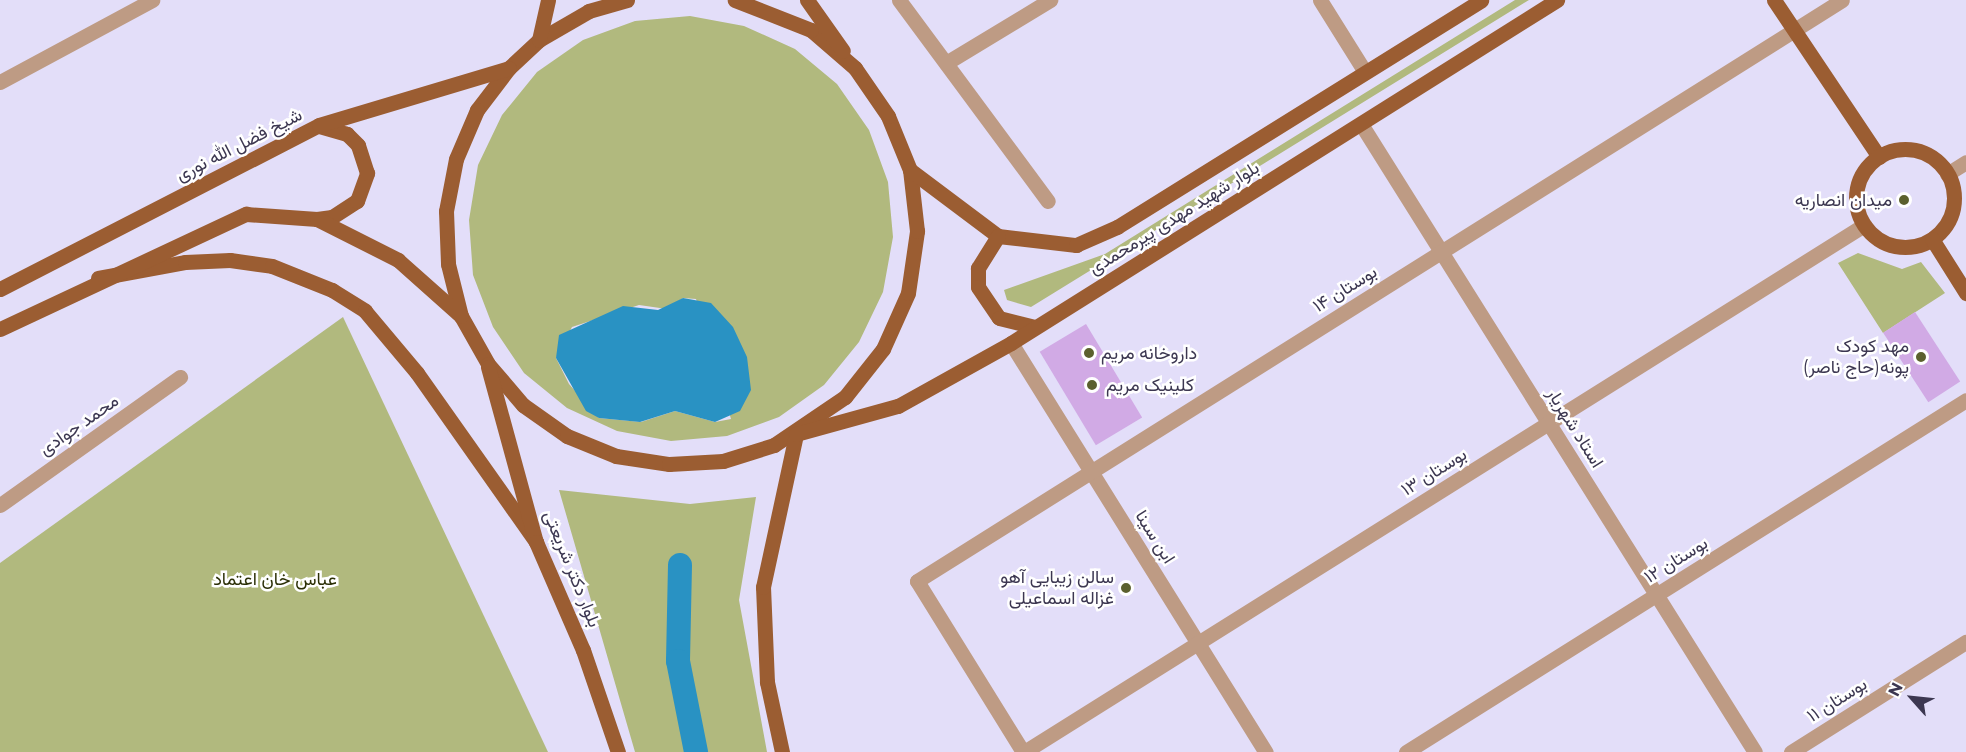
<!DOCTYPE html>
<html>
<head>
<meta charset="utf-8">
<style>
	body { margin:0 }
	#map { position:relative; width:1966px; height:752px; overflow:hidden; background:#e3def9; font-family:Montserrat,Vazirmatn,sans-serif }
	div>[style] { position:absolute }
	.green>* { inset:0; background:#b1b97e }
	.water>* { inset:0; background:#2992c3 }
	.canal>* { height:24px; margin:-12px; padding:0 12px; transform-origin:12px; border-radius:12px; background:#2992c3 }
	.building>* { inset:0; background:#d1aae5; transform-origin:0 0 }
	.minor>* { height:15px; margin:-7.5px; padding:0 7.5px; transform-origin:7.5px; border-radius:7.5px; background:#be9b84 }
	.major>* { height:15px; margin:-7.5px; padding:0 7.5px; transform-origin:7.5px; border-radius:7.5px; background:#9b5d32 }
	.major>.ring { margin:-7.5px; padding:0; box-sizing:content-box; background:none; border:15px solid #9b5d32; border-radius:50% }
	.dots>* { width:16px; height:16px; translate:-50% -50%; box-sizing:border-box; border:3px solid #fff; border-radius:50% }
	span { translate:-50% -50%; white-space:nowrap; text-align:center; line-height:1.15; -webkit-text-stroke:5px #fff; paint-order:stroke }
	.street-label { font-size:18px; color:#3c3751 }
	.poi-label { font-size:18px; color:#3c3751 }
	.right { translate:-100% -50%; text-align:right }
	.left { translate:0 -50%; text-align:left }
	.park-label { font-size:18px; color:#2c3007 }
	.north { position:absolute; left:1882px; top:668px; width:60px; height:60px; -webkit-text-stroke:4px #fff; paint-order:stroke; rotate:297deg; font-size:16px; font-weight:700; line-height:24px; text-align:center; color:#3c3751 }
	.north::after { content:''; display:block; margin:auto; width:21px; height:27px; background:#3c3751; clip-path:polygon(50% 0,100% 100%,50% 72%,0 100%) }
</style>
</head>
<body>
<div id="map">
	<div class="green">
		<div style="clip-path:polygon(1515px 0,1529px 0,1031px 307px,1007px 300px,1004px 290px,1105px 254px)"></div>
		<div style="clip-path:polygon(evenodd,690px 16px,744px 26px,795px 49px,837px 84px,869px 130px,888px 182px,893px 237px,883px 292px,859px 342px,824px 385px,779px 417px,727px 436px,671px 441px,617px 431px,567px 408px,524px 373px,493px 327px,473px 275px,469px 220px,478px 165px,502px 115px,537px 72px,583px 40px,635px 21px,690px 16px,683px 298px,696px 299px,731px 419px,715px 422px,675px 411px,641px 422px,599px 418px,569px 384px,556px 358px,572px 327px,639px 305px,667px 309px,683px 298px)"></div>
		<div style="clip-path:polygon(1858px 253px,1902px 269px,1921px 262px,1945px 293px,1883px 333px,1838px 263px)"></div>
		<div style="clip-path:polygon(343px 317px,548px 752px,0 752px,0 563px)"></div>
		<div style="clip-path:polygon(559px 490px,690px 504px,756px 497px,739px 600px,767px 752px,635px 752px)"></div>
	</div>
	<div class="water">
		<div style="clip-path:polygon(683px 298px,711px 303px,733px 327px,747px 357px,751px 390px,740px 411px,715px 422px,675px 411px,640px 422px,599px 418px,586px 411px,556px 358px,559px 335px,623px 306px,658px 310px)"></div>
	</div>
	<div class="canal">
		<div style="left:680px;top:565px;width:96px;rotate:91.2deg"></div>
		<div style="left:678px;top:661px;width:93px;rotate:78.8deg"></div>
	</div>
	<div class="building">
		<div style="left:1915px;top:312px;width:83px;height:38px;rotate:57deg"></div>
		<div style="left:1086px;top:324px;width:109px;height:54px;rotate:59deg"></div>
	</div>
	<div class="minor">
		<div style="left:899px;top:0;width:250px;rotate:53.5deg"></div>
		<div style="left:1320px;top:0;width:85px;rotate:58deg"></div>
		<div style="left:946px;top:63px;width:122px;rotate:-31.2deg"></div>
		<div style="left:0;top:82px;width:173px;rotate:-28.3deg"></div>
		<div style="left:1361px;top:124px;width:741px;rotate:57.9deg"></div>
		<div style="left:1947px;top:174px;width:22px;rotate:-32deg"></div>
		<div style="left:1011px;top:343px;width:482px;rotate:58.1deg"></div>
		<div style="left:0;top:505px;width:221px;rotate:-35.4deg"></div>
		<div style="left:1023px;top:752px;width:201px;rotate:-121.8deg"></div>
		<div style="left:917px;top:581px;width:1092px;rotate:-32.13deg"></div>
		<div style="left:1024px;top:752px;width:992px;rotate:-32.1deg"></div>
		<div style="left:1406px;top:752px;width:661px;rotate:-32.15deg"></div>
		<div style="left:1791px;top:752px;width:207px;rotate:-32.2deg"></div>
	</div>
	<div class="major">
		<div style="left:627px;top:0;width:40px;rotate:164deg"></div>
		<div style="left:589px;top:11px;width:58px;rotate:149.9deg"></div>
		<div style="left:539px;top:40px;width:41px;rotate:137deg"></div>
		<div style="left:509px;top:68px;width:53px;rotate:127.3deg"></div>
		<div style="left:477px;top:110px;width:53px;rotate:113.2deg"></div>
		<div style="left:456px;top:159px;width:53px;rotate:100.9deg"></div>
		<div style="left:446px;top:211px;width:53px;rotate:87.8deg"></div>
		<div style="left:448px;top:264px;width:54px;rotate:76deg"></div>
		<div style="left:461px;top:316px;width:55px;rotate:60.6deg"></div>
		<div style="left:488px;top:364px;width:54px;rotate:49.5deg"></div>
		<div style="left:523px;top:405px;width:54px;rotate:35.2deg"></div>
		<div style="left:567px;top:436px;width:53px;rotate:22.2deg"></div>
		<div style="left:616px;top:456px;width:54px;rotate:8.6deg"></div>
		<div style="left:669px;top:464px;width:54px;rotate:-3.2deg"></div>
		<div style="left:723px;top:461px;width:53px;rotate:-17.4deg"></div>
		<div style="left:774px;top:445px;width:86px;rotate:-34.1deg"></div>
		<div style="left:845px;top:397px;width:61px;rotate:-51.6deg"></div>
		<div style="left:883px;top:349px;width:61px;rotate:-65.9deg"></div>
		<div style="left:908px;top:293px;width:63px;rotate:-81.7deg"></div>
		<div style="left:917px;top:231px;width:61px;rotate:-96.5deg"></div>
		<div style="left:910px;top:170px;width:58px;rotate:-112.2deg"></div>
		<div style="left:888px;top:116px;width:58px;rotate:-124.5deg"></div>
		<div style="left:855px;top:68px;width:58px;rotate:-139.2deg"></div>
		<div style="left:811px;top:30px;width:82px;rotate:-158.5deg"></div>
		<div style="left:807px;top:0;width:62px;rotate:54.8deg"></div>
		<div style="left:1774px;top:0;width:189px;rotate:56.2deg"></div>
		<div style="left:539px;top:40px;width:41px;rotate:-77.3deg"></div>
		<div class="ring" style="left:1856px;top:149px;width:83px;height:83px"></div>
		<div style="left:910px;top:170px;width:110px;rotate:36.9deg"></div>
		<div style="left:998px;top:236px;width:79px;rotate:6.6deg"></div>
		<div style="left:1076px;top:245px;width:45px;rotate:-23.7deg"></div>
		<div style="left:1117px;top:227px;width:429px;rotate:-31.9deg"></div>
		<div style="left:317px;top:219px;width:15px;rotate:-8deg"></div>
		<div style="left:332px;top:217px;width:30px;rotate:-33deg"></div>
		<div style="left:357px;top:201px;width:30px;rotate:-70deg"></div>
		<div style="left:367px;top:173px;width:29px;rotate:-108deg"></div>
		<div style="left:358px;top:145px;width:16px;rotate:-135deg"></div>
		<div style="left:347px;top:134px;width:29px;rotate:-164deg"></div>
		<div style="left:998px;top:236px;width:38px;rotate:122deg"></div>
		<div style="left:978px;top:268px;width:19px;rotate:90deg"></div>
		<div style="left:978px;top:287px;width:37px;rotate:56deg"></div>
		<div style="left:999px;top:318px;width:37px;rotate:14deg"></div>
		<div style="left:1932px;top:239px;width:64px;rotate:57.8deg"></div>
		<div style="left:98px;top:278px;width:88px;rotate:-10.4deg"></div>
		<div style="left:185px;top:262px;width:45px;rotate:-2.5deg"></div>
		<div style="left:230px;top:260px;width:42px;rotate:8.1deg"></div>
		<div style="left:272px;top:266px;width:65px;rotate:21.8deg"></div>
		<div style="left:332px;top:290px;width:39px;rotate:32deg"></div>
		<div style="left:365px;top:311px;width:81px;rotate:50deg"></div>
		<div style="left:417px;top:373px;width:207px;rotate:54.8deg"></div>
		<div style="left:0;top:289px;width:359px;rotate:-27.2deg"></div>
		<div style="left:319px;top:125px;width:198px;rotate:-16.7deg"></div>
		<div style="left:0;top:329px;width:272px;rotate:-25.1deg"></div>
		<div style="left:246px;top:214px;width:71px;rotate:4deg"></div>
		<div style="left:317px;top:219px;width:91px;rotate:26.8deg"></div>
		<div style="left:398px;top:260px;width:84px;rotate:41.6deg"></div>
		<div style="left:488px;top:367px;width:181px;rotate:74.7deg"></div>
		<div style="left:536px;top:542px;width:118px;rotate:66.5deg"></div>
		<div style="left:583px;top:650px;width:108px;rotate:71.1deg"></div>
		<div style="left:782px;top:752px;width:72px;rotate:-102.1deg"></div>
		<div style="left:767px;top:682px;width:95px;rotate:-92.4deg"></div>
		<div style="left:763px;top:587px;width:157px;rotate:-77.8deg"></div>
		<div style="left:796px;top:434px;width:106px;rotate:-15.4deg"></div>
		<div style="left:898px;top:406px;width:129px;rotate:-29.1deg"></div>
		<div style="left:1011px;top:343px;width:645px;rotate:-32.14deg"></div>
	</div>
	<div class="dots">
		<div style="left:1904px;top:200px;background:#5b602e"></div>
		<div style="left:1089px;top:353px;background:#5b602e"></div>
		<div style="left:1921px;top:357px;background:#5b602e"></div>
		<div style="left:1092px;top:385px;background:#5b602e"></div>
		<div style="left:1126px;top:588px;background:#5b602e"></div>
	</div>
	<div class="street-label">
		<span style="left:239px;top:145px;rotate:-27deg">شیخ فضل الله نوری</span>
		<span style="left:1174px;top:218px;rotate:-32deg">بلوار شهید مهدی پیرمحمدی</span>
		<span style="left:1345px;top:289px;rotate:-32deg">بوستان ۱۴</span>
		<span style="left:79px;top:425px;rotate:-35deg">محمد جوادی</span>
		<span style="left:1575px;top:428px;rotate:58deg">استاد شهریار</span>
		<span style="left:1434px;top:472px;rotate:-32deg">بوستان ۱۳</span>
		<span style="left:1155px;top:537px;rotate:58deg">ابن سینا</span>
		<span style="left:1676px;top:560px;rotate:-32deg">بوستان ۱۲</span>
		<span style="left:572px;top:569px;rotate:68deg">بلوار دکتر شریعتی</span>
		<span style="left:1837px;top:700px;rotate:-32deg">بوستان ۱۱</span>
	</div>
	<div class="poi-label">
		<span class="right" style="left:1892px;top:200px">میدان انصاریه</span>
		<span class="right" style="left:1909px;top:357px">مهد کودک<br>پونه(حاج ناصر)</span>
		<span class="left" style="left:1101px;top:353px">داروخانه مریم</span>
		<span class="left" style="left:1106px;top:385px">کلینیک مریم</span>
		<span class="right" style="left:1114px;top:588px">سالن زیبایی آهو<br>غزاله اسماعیلی</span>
	</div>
	<div class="park-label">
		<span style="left:275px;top:579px">عباس خان اعتماد</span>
	</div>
	<div class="north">N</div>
</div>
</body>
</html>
